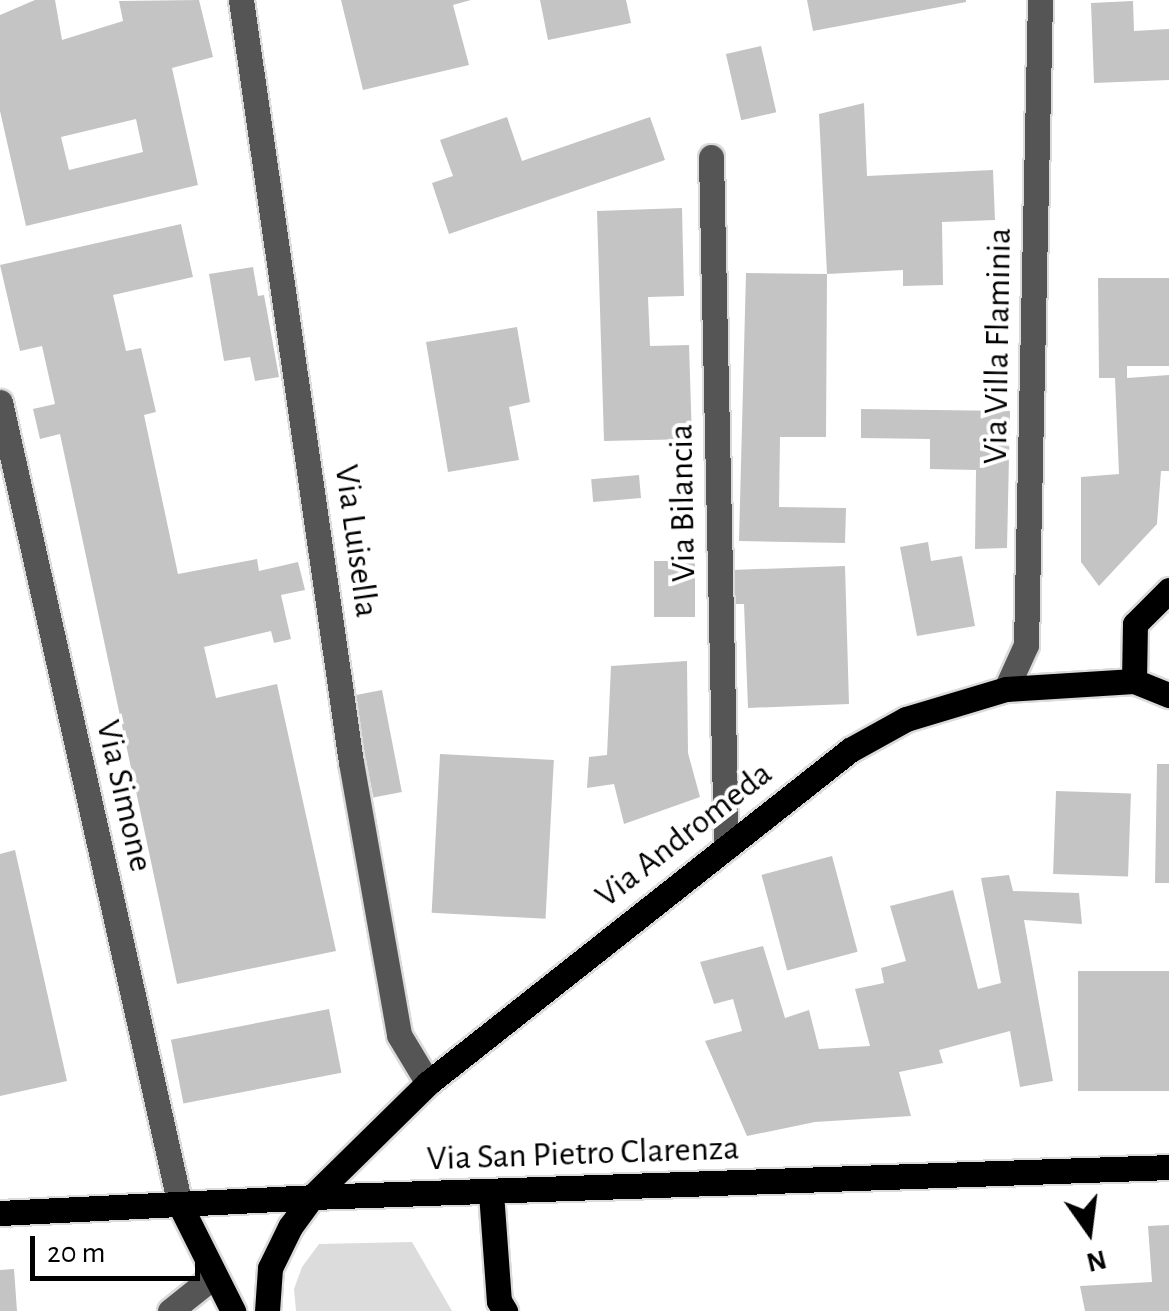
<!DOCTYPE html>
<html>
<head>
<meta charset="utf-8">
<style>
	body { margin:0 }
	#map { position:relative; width:1169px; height:1311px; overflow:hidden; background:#fff; font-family:"Alegreya Sans",sans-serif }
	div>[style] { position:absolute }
	.green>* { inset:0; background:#dcdcdc }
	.building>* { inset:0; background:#c4c4c4; transform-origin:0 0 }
	.roads { filter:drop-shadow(2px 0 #dbdbdb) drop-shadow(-2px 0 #dbdbdb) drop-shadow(0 2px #dbdbdb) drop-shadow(0 -2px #dbdbdb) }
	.minor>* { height:25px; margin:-12.5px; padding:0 12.5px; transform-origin:12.5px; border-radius:12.5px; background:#555 }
	.major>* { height:25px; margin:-12.5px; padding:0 12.5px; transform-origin:12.5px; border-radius:12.5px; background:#000 }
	span { translate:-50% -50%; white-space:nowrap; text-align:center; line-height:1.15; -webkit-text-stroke:8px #fff; paint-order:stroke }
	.street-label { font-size:35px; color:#000 }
	.north { position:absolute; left:1039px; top:1181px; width:100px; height:100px; -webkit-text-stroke:8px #fff; paint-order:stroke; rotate:166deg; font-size:28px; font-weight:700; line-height:40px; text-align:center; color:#000 }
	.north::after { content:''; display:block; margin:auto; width:35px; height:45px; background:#000; clip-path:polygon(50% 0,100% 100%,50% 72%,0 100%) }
	.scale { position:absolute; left:30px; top:1236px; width:170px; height:45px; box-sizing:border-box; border:5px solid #000; border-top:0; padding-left:12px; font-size:30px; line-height:35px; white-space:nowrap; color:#000; -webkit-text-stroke:8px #fff; paint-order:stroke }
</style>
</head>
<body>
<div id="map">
	<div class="green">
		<div style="clip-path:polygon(412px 1242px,452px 1311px,296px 1311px,294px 1289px,302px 1267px,319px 1244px)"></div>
	</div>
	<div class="building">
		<div style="clip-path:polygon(evenodd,35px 0,55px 0,62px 40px,123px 21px,119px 1px,199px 0,213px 57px,172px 68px,198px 185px,26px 226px,0 111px,0 15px,35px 0,136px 119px,143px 152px,69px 170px,61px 137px,136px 119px)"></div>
		<div style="clip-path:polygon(341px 0,471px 0,453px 5px,469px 65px,363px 90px)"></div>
		<div style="clip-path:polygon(540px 0,626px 0,631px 23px,548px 40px)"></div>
		<div style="clip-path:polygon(807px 0,966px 0,966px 2px,813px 31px)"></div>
		<div style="clip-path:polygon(1133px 1px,1134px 31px,1169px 29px,1169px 80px,1094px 83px,1091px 3px)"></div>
		<div style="left:761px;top:46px;width:68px;height:36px;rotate:77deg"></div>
		<div style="clip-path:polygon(864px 103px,867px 176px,993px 170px,995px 220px,942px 222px,943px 285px,903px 286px,903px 270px,827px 274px,819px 114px)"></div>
		<div style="clip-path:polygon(507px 117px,522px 161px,650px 117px,665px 160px,449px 234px,432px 183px,453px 176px,440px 140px)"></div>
		<div style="clip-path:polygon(682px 208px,684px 296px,648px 297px,650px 346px,689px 345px,692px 439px,604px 441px,597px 211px)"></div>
		<div style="clip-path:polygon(181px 224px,193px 277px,113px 295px,126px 351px,141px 348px,156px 412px,144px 415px,178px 574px,257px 559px,259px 571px,298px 562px,305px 590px,281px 595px,291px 639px,274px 643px,271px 631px,204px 647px,216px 698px,277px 684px,336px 951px,177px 984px,60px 434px,40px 439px,33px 409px,55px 404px,42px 346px,20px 351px,0 265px)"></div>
		<div style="clip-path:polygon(253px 267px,258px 296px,264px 295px,279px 377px,255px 381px,250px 357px,224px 361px,209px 274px)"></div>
		<div style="clip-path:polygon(746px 273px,827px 274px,826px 437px,780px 437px,779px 507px,846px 508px,845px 543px,739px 541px)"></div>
		<div style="clip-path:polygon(1098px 278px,1169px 278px,1169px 366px,1127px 366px,1127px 378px,1169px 375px,1169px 471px,1161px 471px,1157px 524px,1099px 586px,1081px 562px,1081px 477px,1119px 474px,1115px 378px,1099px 378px)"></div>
		<div style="clip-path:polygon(517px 327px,530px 402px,509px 407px,519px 460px,448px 472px,426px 342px)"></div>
		<div style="clip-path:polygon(861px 409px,1010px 411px,1007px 548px,975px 549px,976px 470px,930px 469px,930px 439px,861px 438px)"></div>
		<div style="left:639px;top:475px;width:23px;height:48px;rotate:85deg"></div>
		<div style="clip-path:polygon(928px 542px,931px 561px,962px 556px,975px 626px,917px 636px,900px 547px)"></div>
		<div style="left:654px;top:561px;width:41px;height:56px"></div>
		<div style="clip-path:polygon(845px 566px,849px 704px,748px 708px,744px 604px,732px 604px,732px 570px)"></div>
		<div style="clip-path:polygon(687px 661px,688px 753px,700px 797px,624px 824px,614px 784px,587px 788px,589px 757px,607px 755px,611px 666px)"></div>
		<div style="left:382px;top:690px;width:104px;height:29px;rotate:79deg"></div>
		<div style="left:440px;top:754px;width:114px;height:159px;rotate:3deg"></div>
		<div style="clip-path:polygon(1157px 764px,1169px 764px,1169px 883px,1155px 883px)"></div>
		<div style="left:1056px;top:791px;width:75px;height:83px;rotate:2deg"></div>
		<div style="clip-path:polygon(15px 850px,67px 1081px,0 1096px,0 854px)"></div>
		<div style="left:832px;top:856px;width:99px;height:73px;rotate:75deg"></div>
		<div style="clip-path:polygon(1009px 875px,1013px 891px,1079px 893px,1082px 924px,1024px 920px,1053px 1081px,1020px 1087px,1010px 1031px,939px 1050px,943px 1063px,899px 1072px,911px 1116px,815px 1122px,747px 1136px,705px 1041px,742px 1031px,733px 999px,714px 1004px,700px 962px,763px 946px,785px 1018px,809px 1010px,819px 1049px,870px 1046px,855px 989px,884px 983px,881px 968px,906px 961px,890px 906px,953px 890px,978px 989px,1001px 983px,981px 878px)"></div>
		<div style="left:1169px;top:971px;width:120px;height:91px;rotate:90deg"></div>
		<div style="left:329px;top:1009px;width:65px;height:161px;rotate:79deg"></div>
		<div style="clip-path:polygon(1169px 1225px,1169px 1311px,1085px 1311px,1080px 1286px,1152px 1282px,1148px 1226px)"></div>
		<div style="clip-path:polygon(14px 1269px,17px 1311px,0 1311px,0 1270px)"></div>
	</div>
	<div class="roads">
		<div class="minor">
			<div style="left:241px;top:0;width:770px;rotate:81.79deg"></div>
			<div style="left:351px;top:762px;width:277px;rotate:80deg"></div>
			<div style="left:399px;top:1035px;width:56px;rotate:58.9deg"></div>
			<div style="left:711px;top:157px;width:691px;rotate:88.76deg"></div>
			<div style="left:0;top:402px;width:823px;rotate:77.37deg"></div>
			<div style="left:1006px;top:689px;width:48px;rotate:-65.6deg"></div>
			<div style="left:1026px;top:645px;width:645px;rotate:-88.76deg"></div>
			<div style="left:170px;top:1311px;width:56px;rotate:-38.5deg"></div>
		</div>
		<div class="major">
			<div style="left:1134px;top:681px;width:57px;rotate:-89deg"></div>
			<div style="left:1135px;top:624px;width:48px;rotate:-45deg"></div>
			<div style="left:491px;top:1193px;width:108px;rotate:85.8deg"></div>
			<div style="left:499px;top:1301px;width:12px;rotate:59deg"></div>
			<div style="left:180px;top:1205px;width:119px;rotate:63.4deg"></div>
			<div style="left:0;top:1213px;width:312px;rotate:-2.9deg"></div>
			<div style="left:312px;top:1197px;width:858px;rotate:-2deg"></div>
			<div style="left:267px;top:1311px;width:43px;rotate:-86deg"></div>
			<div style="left:270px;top:1268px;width:46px;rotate:-64deg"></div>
			<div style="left:290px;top:1227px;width:37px;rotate:-54deg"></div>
			<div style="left:312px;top:1197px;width:163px;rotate:-44.5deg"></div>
			<div style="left:428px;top:1083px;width:538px;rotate:-38.28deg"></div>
			<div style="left:850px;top:750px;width:64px;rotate:-29deg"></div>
			<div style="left:906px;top:719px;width:104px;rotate:-16.7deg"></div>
			<div style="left:1006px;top:689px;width:128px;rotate:-3.6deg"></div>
			<div style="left:1134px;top:681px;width:38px;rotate:22deg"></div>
		</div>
	</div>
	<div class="street-label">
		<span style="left:998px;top:346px;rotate:-89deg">Via Villa Flaminia</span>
		<span style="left:683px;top:503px;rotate:-91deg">Via Bilancia</span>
		<span style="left:356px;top:541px;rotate:82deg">Via Luisella</span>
		<span style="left:124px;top:796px;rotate:77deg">Via Simone</span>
		<span style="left:684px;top:835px;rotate:-38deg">Via Andromeda</span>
		<span style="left:583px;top:1154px;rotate:-2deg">Via San Pietro Clarenza</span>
	</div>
	<div class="north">N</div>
	<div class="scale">20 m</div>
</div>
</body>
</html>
